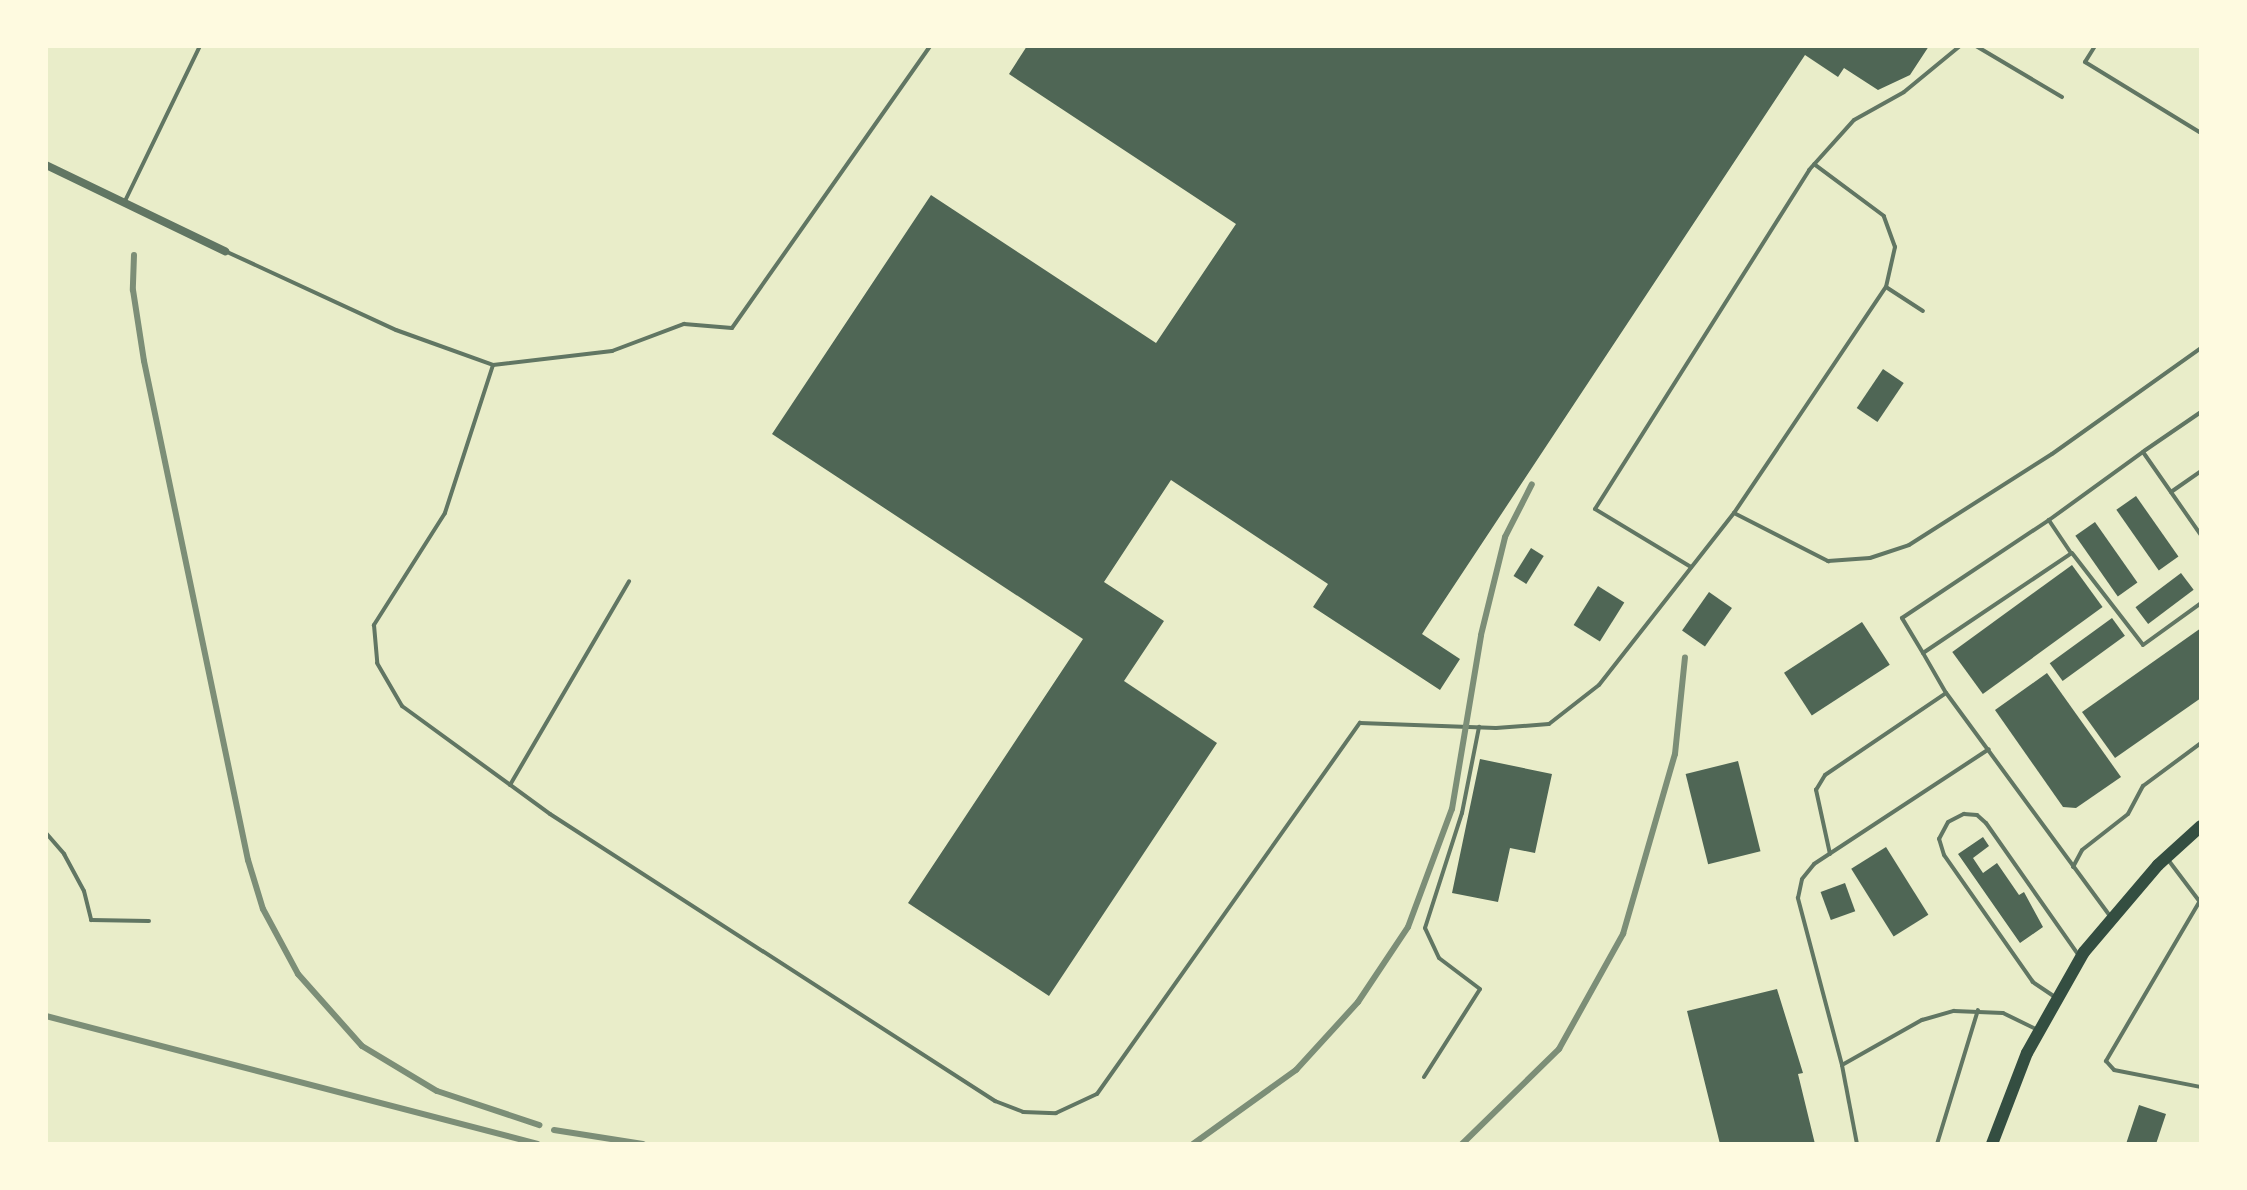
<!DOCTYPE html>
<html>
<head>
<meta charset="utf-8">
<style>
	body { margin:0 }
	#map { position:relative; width:2247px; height:1190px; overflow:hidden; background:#e9edc9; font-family:Helvetica,sans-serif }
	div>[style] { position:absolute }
	.building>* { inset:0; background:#4f6655; transform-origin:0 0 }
	.service>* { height:4px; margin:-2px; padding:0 2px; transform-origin:2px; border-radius:2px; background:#617663 }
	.minor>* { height:8px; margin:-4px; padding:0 4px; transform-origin:4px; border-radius:4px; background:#617663 }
	.secondary>* { height:12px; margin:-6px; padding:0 6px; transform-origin:6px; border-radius:6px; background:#344e41 }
	.rail>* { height:6px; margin:-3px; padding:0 3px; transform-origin:3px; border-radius:3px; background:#7c8e77 }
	span { translate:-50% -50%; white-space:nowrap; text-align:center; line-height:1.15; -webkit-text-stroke:7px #fefae0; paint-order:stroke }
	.frame { position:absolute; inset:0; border:48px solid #fefae0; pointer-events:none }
</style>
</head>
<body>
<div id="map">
	<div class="building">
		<div style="clip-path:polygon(1027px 46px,1929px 46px,1910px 75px,1878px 90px,1844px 68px,1838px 77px,1805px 55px,1422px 634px,1460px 659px,1440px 690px,1313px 607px,1328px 584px,1171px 480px,1104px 582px,1164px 621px,1124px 681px,1217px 743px,1049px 996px,908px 903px,1083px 639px,772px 434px,931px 195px,1156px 343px,1236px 224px,1009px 74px)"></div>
		<div style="left:1883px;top:369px;width:25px;height:47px;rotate:34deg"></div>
		<div style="left:2136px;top:496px;width:74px;height:24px;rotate:55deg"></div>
		<div style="left:2095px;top:522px;width:74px;height:24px;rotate:55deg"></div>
		<div style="left:1531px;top:548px;width:15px;height:33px;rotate:32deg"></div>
		<div style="left:2072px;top:565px;width:52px;height:148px;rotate:54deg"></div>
		<div style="left:2181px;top:573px;width:21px;height:57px;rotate:53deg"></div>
		<div style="left:1598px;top:586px;width:31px;height:46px;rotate:32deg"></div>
		<div style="left:1709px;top:592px;width:28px;height:47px;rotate:35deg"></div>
		<div style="left:2112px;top:618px;width:22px;height:77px;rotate:54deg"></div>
		<div style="left:1862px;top:622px;width:51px;height:93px;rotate:57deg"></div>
		<div style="clip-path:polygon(2201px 628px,2201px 698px,2115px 758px,2082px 712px)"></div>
		<div style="clip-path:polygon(2047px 673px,2121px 777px,2076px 808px,2063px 807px,1995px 710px)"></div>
		<div style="clip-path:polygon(1480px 759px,1552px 774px,1535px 853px,1510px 848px,1498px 902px,1452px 893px)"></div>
		<div style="left:1738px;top:761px;width:93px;height:54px;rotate:76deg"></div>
		<div style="clip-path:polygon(1983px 837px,1989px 846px,1973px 858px,1983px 873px,1997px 863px,2019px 895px,2024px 892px,2043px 927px,2020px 943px,1958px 854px)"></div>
		<div style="left:1886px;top:847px;width:80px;height:41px;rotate:58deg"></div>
		<div style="left:1845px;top:883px;width:30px;height:26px;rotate:70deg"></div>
		<div style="clip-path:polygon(1777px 989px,1803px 1073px,1798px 1074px,1815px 1144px,1720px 1144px,1687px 1011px)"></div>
		<div style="clip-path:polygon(2139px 1105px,2166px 1114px,2156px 1144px,2126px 1144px)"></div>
	</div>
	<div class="service">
		<div style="left:1976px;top:46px;width:100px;rotate:30.7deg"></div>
		<div style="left:2095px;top:46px;width:19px;rotate:122deg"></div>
		<div style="left:2085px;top:62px;width:136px;rotate:31.5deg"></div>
		<div style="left:125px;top:201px;width:172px;rotate:-64.2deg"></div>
		<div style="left:225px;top:251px;width:188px;rotate:24.8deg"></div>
		<div style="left:396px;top:330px;width:103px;rotate:19.8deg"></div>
		<div style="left:493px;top:365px;width:120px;rotate:-6.7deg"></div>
		<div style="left:612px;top:351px;width:77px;rotate:-20.6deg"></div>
		<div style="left:684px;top:324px;width:48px;rotate:4.8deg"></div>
		<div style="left:732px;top:328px;width:345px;rotate:-54.9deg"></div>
		<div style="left:1886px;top:287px;width:44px;rotate:33deg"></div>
		<div style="left:493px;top:365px;width:156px;rotate:108deg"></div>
		<div style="left:445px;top:513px;width:133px;rotate:122.4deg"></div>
		<div style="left:374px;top:625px;width:38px;rotate:85deg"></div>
		<div style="left:377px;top:663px;width:50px;rotate:59.8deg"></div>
		<div style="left:402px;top:706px;width:183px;rotate:36.1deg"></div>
		<div style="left:550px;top:814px;width:530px;rotate:32.82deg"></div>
		<div style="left:995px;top:1101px;width:30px;rotate:21deg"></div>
		<div style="left:1023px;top:1112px;width:33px;rotate:2deg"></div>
		<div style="left:1056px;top:1113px;width:45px;rotate:-24.9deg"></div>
		<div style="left:1097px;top:1094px;width:455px;rotate:-54.7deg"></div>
		<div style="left:1360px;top:723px;width:136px;rotate:2.1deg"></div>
		<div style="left:1496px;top:728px;width:53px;rotate:-4.3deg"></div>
		<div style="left:1549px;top:724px;width:63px;rotate:-38deg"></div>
		<div style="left:1599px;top:685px;width:219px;rotate:-51.9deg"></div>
		<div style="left:1734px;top:513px;width:272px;rotate:-56.1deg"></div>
		<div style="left:1886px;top:287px;width:41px;rotate:-77.3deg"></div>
		<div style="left:1895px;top:247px;width:33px;rotate:-110deg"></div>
		<div style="left:1884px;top:216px;width:87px;rotate:-143.4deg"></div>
		<div style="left:2144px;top:451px;width:69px;rotate:-34.4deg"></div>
		<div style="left:2171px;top:492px;width:37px;rotate:-35deg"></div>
		<div style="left:1734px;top:513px;width:106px;rotate:27.1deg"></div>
		<div style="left:1828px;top:561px;width:42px;rotate:-4.1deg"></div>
		<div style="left:1870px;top:558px;width:41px;rotate:-18.4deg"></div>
		<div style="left:1909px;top:545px;width:169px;rotate:-32.5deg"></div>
		<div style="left:2052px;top:454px;width:183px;rotate:-35.4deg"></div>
		<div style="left:2071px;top:553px;width:40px;rotate:-124deg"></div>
		<div style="left:2049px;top:520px;width:116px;rotate:-35.9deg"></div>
		<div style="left:2143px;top:452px;width:101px;rotate:55.1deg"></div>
		<div style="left:1691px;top:567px;width:112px;rotate:-148.9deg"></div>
		<div style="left:1595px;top:509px;width:401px;rotate:-57.7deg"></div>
		<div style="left:1809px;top:170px;width:67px;rotate:-48deg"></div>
		<div style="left:1854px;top:120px;width:57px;rotate:-29.2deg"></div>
		<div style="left:1904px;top:92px;width:72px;rotate:-39.4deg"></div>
		<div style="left:1923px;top:653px;width:41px;rotate:-121deg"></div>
		<div style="left:1902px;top:618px;width:177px;rotate:-33.7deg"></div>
		<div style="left:510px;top:785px;width:236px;rotate:-59.7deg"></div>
		<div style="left:46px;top:833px;width:28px;rotate:49deg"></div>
		<div style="left:64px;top:854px;width:42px;rotate:61.6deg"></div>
		<div style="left:84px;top:891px;width:30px;rotate:76deg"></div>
		<div style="left:91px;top:920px;width:58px;rotate:1deg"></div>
		<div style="left:1830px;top:854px;width:66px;rotate:-102.3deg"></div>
		<div style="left:1816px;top:790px;width:17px;rotate:-59deg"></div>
		<div style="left:1825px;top:775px;width:146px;rotate:-34.1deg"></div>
		<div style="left:2169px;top:861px;width:51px;rotate:52.9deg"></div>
		<div style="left:2073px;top:867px;width:19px;rotate:-62deg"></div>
		<div style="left:2082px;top:850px;width:58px;rotate:-38deg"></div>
		<div style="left:2128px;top:814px;width:32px;rotate:-62deg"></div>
		<div style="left:2143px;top:786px;width:72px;rotate:-36.6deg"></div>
		<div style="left:2201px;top:899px;width:188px;rotate:120.4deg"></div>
		<div style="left:2106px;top:1061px;width:12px;rotate:48deg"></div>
		<div style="left:2114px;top:1070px;width:89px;rotate:11.1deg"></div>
		<div style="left:2110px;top:916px;width:277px;rotate:-126.3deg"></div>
		<div style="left:1946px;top:693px;width:46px;rotate:-119.9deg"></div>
		<div style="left:1923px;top:653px;width:179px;rotate:-33.9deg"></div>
		<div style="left:2072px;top:553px;width:116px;rotate:52.3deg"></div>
		<div style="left:2143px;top:645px;width:72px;rotate:-35.9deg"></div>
		<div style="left:2055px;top:997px;width:27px;rotate:-146deg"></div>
		<div style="left:2033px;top:982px;width:155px;rotate:-125deg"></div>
		<div style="left:1944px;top:855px;width:17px;rotate:-107deg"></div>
		<div style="left:1939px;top:839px;width:19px;rotate:-62deg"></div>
		<div style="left:1948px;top:822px;width:18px;rotate:-27deg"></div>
		<div style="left:1964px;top:814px;width:13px;rotate:4deg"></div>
		<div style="left:1977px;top:815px;width:12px;rotate:42deg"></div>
		<div style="left:1986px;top:823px;width:162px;rotate:55deg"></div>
		<div style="left:1842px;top:1065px;width:92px;rotate:-29.4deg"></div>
		<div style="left:1922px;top:1020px;width:33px;rotate:-16deg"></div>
		<div style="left:1954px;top:1011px;width:49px;rotate:2.3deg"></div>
		<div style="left:2003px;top:1013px;width:37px;rotate:26deg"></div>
		<div style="left:1424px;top:1077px;width:104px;rotate:-57.5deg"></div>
		<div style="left:1480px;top:989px;width:51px;rotate:-142.9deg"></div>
		<div style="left:1439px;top:958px;width:33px;rotate:-115deg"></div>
		<div style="left:1425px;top:928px;width:121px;rotate:-72.2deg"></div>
		<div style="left:1462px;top:813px;width:88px;rotate:-78.8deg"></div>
		<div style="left:1857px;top:1144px;width:80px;rotate:-100.8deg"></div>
		<div style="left:1842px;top:1065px;width:173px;rotate:-104.8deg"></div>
		<div style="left:1798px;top:898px;width:19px;rotate:-78deg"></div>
		<div style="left:1802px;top:879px;width:19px;rotate:-51deg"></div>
		<div style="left:1814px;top:864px;width:209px;rotate:-33.3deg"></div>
		<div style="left:1937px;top:1144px;width:140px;rotate:-73deg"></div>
	</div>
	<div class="minor">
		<div style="left:46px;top:165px;width:199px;rotate:25.7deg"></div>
	</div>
	<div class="secondary">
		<div style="left:1992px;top:1144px;width:97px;rotate:-69deg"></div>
		<div style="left:2027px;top:1053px;width:116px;rotate:-60.6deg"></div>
		<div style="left:2084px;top:952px;width:114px;rotate:-49.6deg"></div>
		<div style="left:2158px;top:865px;width:58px;rotate:-42.2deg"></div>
	</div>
	<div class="rail">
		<div style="left:134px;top:255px;width:35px;rotate:92deg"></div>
		<div style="left:133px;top:290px;width:72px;rotate:81.2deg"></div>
		<div style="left:144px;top:361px;width:510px;rotate:78.23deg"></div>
		<div style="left:248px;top:860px;width:51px;rotate:73deg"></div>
		<div style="left:263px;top:909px;width:74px;rotate:61.7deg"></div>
		<div style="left:298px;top:974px;width:96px;rotate:48.4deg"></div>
		<div style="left:362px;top:1046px;width:87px;rotate:31deg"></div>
		<div style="left:437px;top:1091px;width:108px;rotate:18.4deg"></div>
		<div style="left:46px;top:1016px;width:508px;rotate:14.58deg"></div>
		<div style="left:554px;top:1130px;width:90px;rotate:8.9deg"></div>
		<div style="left:1193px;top:1144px;width:127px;rotate:-35.7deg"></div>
		<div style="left:1296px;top:1070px;width:92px;rotate:-47.6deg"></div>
		<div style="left:1358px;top:1002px;width:90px;rotate:-56.3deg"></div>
		<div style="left:1408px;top:927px;width:126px;rotate:-69.6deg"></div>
		<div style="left:1452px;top:809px;width:176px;rotate:-80.5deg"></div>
		<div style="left:1481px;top:635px;width:101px;rotate:-76.2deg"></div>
		<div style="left:1505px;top:537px;width:59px;rotate:-63deg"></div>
		<div style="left:1462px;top:1144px;width:136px;rotate:-44.4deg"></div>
		<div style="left:1559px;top:1049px;width:132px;rotate:-60.9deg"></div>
		<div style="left:1623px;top:934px;width:187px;rotate:-73.9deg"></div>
		<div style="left:1675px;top:754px;width:97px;rotate:-84.1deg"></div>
	</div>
	<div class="frame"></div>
</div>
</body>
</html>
